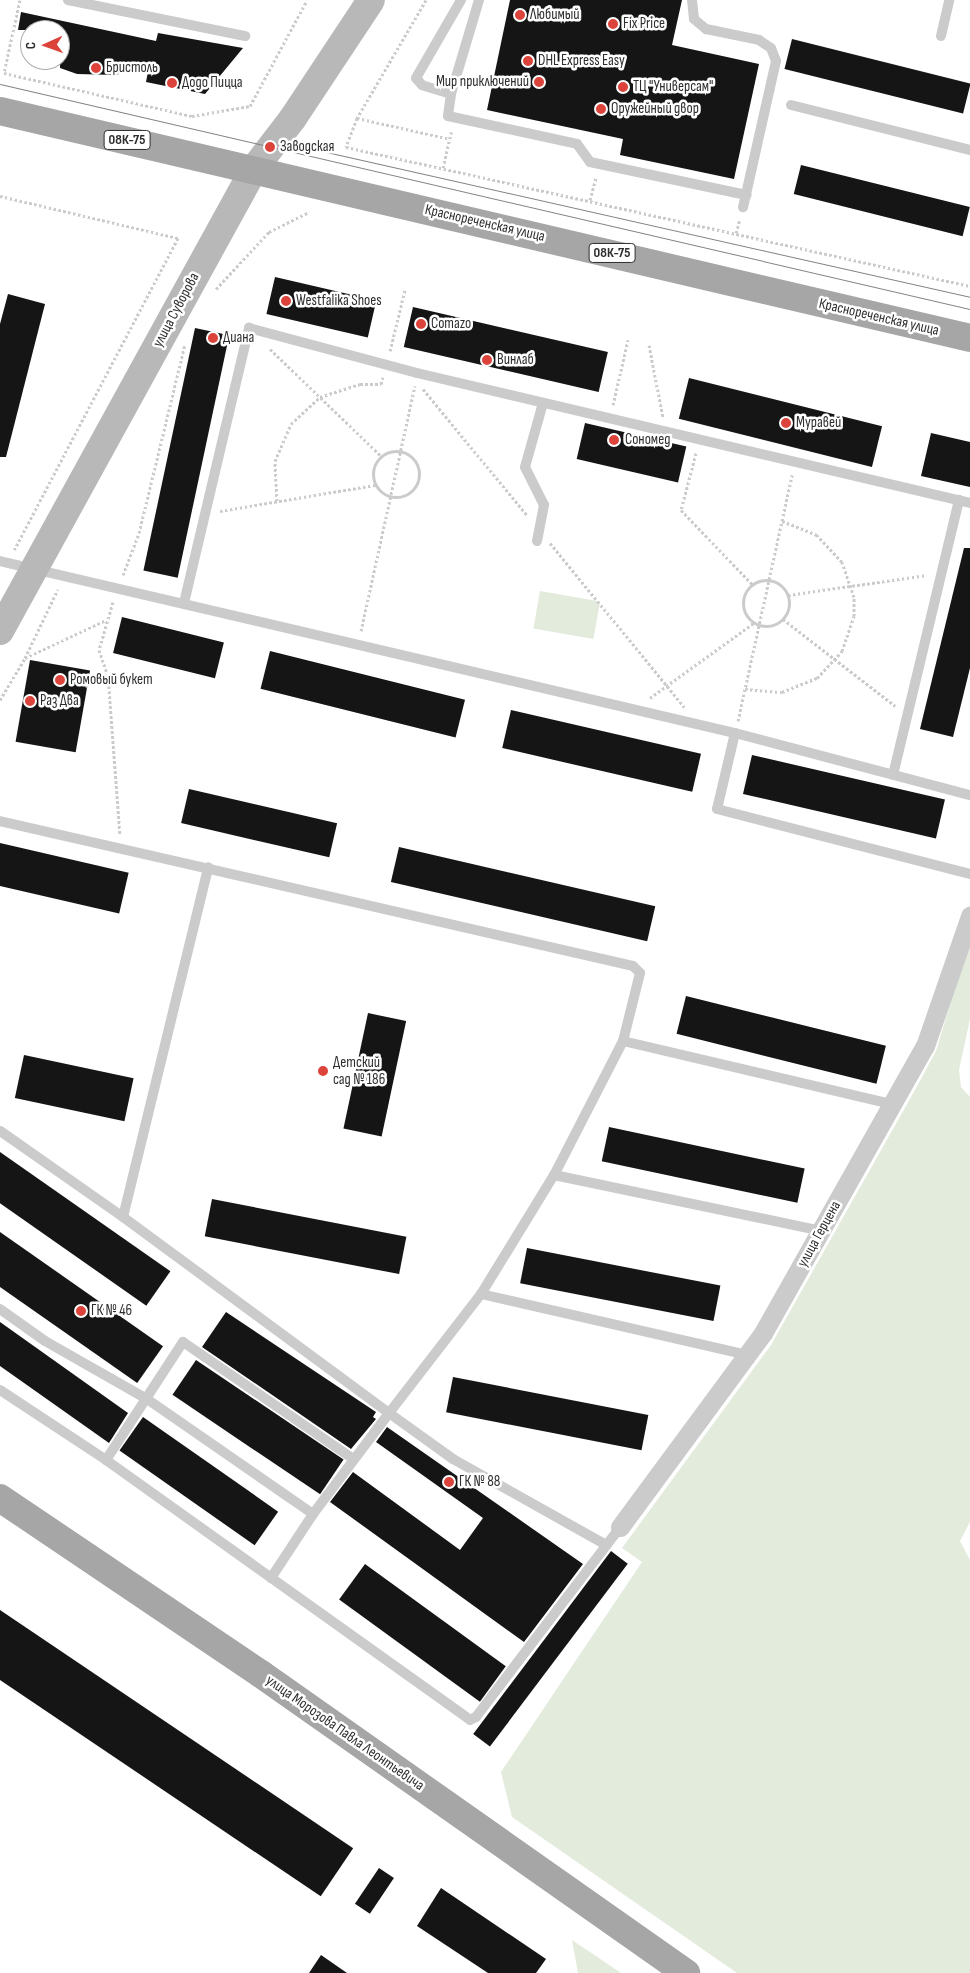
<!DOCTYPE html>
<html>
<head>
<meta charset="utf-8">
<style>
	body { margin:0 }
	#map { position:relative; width:970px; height:1973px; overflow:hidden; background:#fff; font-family:"Sofia Sans Condensed",sans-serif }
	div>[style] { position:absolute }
	.green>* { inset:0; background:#e3ebdd; transform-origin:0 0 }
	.building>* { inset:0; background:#151515; transform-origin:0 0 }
	.path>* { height:3px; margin-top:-1.5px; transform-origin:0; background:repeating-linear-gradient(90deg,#cbcbcb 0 2.5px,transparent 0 5px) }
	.path>.ring { margin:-1.5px; padding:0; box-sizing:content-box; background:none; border:3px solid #cbcbcb; border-radius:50% }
	.lane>* { height:10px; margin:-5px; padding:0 5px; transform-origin:5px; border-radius:5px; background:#cbcbcb }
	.street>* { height:19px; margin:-9.5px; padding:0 9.5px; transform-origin:9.5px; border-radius:9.5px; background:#cbcbcb }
	.secondary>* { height:28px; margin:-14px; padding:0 14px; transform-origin:14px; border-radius:14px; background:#b8b8b8 }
	.primary>* { height:28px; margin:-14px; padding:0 14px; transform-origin:14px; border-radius:14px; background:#a6a6a6 }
	.tram>* { height:1px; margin:-0.5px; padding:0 0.5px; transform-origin:0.5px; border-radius:0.5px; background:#838383 }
	.dots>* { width:14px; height:14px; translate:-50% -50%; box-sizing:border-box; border:2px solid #fff; border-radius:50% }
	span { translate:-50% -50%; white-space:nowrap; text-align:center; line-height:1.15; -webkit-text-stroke:5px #fff; paint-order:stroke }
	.shield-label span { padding:1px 4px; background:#fff; border:1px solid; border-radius:4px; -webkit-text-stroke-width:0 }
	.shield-label { font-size:14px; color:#2e2e2e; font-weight:700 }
	.poi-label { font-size:15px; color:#2e2e2e }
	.left { translate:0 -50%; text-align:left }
	.right { translate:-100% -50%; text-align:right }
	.street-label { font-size:15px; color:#2e2e2e }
	.north { position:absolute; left:20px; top:20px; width:50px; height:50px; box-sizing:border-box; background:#fff; border:1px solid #ababab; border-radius:50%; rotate:268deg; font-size:14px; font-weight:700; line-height:20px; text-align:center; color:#2e2e2e }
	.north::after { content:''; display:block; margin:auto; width:18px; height:22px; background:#dc433a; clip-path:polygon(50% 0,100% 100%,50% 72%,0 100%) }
</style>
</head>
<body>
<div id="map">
	<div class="green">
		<div style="left:540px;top:591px;width:61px;height:38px;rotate:10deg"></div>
		<div style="clip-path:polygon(970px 938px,970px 1019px,959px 1070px,961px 1087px,970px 1097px,970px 1522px,960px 1541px,970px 1560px,970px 1973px,737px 1973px,512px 1817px,501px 1772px,642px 1562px,622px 1548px,771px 1345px,915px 1090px,936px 1051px)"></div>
		<div style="clip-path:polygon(572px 1940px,621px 1973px,578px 1973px)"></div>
	</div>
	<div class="building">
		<div style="clip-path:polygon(510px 0,682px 0,672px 45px,759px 64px,734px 179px,620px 155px,623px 139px,487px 110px)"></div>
		<div style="clip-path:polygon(21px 12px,156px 41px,158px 33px,243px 48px,205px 94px,146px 82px,149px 66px,115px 75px,77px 74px,60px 68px,60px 30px,18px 30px)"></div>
		<div style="left:792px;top:39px;width:184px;height:31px;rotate:14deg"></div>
		<div style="left:801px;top:165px;width:174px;height:30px;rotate:14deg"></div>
		<div style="left:275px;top:277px;width:104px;height:38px;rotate:13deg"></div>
		<div style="clip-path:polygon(8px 294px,45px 304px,6px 457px,0 457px,0 324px)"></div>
		<div style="left:413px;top:307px;width:200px;height:41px;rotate:13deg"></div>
		<div style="left:195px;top:328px;width:35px;height:248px;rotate:12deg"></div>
		<div style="left:689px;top:378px;width:199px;height:42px;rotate:14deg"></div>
		<div style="left:585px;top:423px;width:104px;height:37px;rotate:13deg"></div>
		<div style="clip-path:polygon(931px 433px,970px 442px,970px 487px,921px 476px)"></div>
		<div style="clip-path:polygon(964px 548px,970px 548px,970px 668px,953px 737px,920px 729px)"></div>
		<div style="left:122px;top:617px;width:105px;height:37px;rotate:14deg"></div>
		<div style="left:270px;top:651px;width:201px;height:39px;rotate:14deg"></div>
		<div style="left:30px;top:660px;width:61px;height:83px;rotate:10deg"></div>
		<div style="left:511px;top:710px;width:195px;height:39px;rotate:13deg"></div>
		<div style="left:752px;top:755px;width:198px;height:40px;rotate:13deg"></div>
		<div style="left:189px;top:789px;width:152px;height:35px;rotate:13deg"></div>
		<div style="left:0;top:843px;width:132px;height:42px;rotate:13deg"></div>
		<div style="left:399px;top:847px;width:263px;height:36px;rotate:13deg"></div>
		<div style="left:686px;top:996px;width:206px;height:39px;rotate:14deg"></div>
		<div style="left:368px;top:1013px;width:39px;height:118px;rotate:12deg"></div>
		<div style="left:24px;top:1055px;width:112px;height:44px;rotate:12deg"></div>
		<div style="left:609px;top:1127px;width:200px;height:35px;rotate:12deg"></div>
		<div style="left:0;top:1152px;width:208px;height:42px;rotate:35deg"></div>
		<div style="left:212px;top:1199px;width:198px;height:38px;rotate:11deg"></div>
		<div style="left:0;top:1232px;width:199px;height:45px;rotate:35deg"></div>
		<div style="left:527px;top:1248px;width:197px;height:36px;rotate:11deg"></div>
		<div style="clip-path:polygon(226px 1312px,376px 1412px,373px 1417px,376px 1419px,351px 1449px,202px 1347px)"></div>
		<div style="clip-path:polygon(0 1322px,128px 1413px,109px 1443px,0 1366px)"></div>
		<div style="left:196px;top:1360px;width:178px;height:42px;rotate:34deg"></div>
		<div style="left:453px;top:1377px;width:199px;height:36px;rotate:11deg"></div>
		<div style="left:143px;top:1417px;width:165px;height:41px;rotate:35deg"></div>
		<div style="clip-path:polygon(387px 1427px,583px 1564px,524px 1642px,330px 1502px,353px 1472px,460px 1550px,483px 1518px,376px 1442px)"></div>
		<div style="left:611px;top:1551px;width:21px;height:229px;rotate:37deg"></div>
		<div style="left:365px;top:1564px;width:174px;height:44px;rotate:36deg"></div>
		<div style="left:0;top:1610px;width:426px;height:58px;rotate:34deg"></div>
		<div style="left:379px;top:1868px;width:18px;height:43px;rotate:34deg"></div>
		<div style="clip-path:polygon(441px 1888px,546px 1959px,536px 1973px,488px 1973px,417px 1926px)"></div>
		<div style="clip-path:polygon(321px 1955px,347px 1973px,309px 1973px)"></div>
	</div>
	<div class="path">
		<div style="left:20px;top:0;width:75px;rotate:102.4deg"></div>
		<div style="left:4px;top:73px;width:193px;rotate:12.9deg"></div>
		<div style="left:192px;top:116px;width:59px;rotate:-9.8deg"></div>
		<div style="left:250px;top:106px;width:120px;rotate:-61.7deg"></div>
		<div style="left:426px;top:0;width:137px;rotate:120.3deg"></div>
		<div style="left:357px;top:118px;width:95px;rotate:12.7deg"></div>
		<div style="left:357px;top:118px;width:31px;rotate:111deg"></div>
		<div style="left:346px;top:147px;width:639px;rotate:12.56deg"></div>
		<div style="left:443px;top:168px;width:37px;rotate:-77deg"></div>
		<div style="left:0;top:196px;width:183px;rotate:13.3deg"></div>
		<div style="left:178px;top:238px;width:352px;rotate:117.7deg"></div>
		<div style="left:590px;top:200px;width:24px;rotate:-75deg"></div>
		<div style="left:736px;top:233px;width:15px;rotate:-74deg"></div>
		<div style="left:216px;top:289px;width:78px;rotate:-47.1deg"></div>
		<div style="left:269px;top:232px;width:45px;rotate:-26.6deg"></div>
		<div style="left:649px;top:345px;width:74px;rotate:79.1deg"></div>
		<div style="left:270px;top:349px;width:154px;rotate:43.9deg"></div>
		<div style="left:390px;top:351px;width:63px;rotate:-76.2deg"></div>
		<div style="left:423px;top:389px;width:163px;rotate:50.5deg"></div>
		<div style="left:613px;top:405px;width:67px;rotate:-77deg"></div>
		<div class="ring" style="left:373px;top:451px;width:43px;height:43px"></div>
		<div style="left:696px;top:453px;width:59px;rotate:104.7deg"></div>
		<div style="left:681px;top:510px;width:104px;rotate:46.2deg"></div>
		<div style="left:277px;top:501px;width:40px;rotate:-92.9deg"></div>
		<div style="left:275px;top:461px;width:40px;rotate:-66.6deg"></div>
		<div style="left:291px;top:424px;width:40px;rotate:-43deg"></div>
		<div style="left:320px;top:397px;width:42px;rotate:-18deg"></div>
		<div style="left:360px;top:384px;width:21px"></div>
		<div style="left:381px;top:384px;width:7px;rotate:-74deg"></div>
		<div style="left:220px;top:511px;width:157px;rotate:-9.5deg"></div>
		<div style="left:550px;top:543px;width:212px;rotate:50.7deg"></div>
		<div style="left:123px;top:575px;width:45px;rotate:-69.1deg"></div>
		<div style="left:139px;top:533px;width:194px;rotate:-76.3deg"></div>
		<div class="ring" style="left:743px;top:580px;width:43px;height:43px"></div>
		<div style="left:788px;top:595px;width:139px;rotate:-8.2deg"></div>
		<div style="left:113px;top:602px;width:50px;rotate:106.3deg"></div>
		<div style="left:99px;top:650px;width:28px;rotate:71deg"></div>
		<div style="left:108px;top:676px;width:158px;rotate:85.7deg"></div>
		<div style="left:783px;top:619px;width:142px;rotate:37.8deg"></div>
		<div style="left:361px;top:631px;width:251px;rotate:-77.6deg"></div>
		<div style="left:25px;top:658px;width:89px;rotate:-25.1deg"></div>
		<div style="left:745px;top:689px;width:37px;rotate:5deg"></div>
		<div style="left:782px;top:692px;width:38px;rotate:-22deg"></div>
		<div style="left:817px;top:678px;width:37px;rotate:-47deg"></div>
		<div style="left:842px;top:651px;width:37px;rotate:-71deg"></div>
		<div style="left:854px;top:616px;width:19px;rotate:-90deg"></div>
		<div style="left:854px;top:597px;width:37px;rotate:-109deg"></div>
		<div style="left:842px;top:562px;width:37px;rotate:-133deg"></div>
		<div style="left:817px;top:535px;width:38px;rotate:-158deg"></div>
		<div style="left:650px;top:698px;width:130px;rotate:-35.9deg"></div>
		<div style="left:0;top:700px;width:49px;rotate:-59.2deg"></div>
		<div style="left:25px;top:658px;width:76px;rotate:-64.4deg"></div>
		<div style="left:738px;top:721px;width:252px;rotate:-77.6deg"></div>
	</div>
	<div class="lane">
		<div style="left:68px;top:0;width:181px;rotate:11.5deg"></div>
		<div style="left:479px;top:0;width:98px;rotate:106.6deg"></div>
		<div style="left:451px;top:94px;width:22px;rotate:98deg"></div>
		<div style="left:448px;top:116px;width:132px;rotate:12.2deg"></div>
		<div style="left:577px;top:144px;width:22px;rotate:54deg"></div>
		<div style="left:590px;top:162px;width:160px;rotate:11.9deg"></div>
		<div style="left:692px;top:0;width:19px;rotate:84deg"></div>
		<div style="left:694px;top:19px;width:16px;rotate:40deg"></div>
		<div style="left:706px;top:29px;width:54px;rotate:11.7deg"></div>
		<div style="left:759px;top:40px;width:14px;rotate:34deg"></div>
		<div style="left:771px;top:48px;width:14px;rotate:69deg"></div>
		<div style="left:776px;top:61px;width:150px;rotate:102.7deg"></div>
		<div style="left:941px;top:36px;width:37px;rotate:-77deg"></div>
		<div style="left:451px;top:94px;width:30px;rotate:-163deg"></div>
		<div style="left:422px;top:85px;width:9px;rotate:-131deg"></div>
		<div style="left:416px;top:78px;width:90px;rotate:-60deg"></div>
		<div style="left:791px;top:105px;width:185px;rotate:14.1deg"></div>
		<div style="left:537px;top:541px;width:37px;rotate:-79deg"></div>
		<div style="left:544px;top:505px;width:42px;rotate:-116.6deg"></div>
		<div style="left:525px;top:467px;width:66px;rotate:-74.3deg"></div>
		<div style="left:0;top:561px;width:755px;rotate:13.17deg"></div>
		<div style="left:735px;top:733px;width:243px;rotate:14.8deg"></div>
		<div style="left:184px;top:603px;width:283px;rotate:-76.7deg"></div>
		<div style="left:249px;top:328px;width:174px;rotate:15deg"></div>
		<div style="left:417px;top:373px;width:568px;rotate:13.23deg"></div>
		<div style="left:735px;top:733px;width:78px;rotate:103.3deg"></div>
		<div style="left:717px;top:809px;width:261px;rotate:14.4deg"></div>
		<div style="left:893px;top:775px;width:283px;rotate:-76.5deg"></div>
		<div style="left:0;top:821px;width:649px;rotate:12.9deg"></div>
		<div style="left:633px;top:966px;width:10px;rotate:45deg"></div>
		<div style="left:640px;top:973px;width:70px;rotate:104deg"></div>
		<div style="left:623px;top:1041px;width:151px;rotate:117.2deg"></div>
		<div style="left:554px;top:1175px;width:140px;rotate:121.5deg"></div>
		<div style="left:481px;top:1294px;width:150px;rotate:127.7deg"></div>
		<div style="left:389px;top:1413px;width:330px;rotate:-143.6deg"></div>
		<div style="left:123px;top:1217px;width:150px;rotate:-145deg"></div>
		<div style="left:623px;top:1041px;width:276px;rotate:13.2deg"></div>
		<div style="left:554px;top:1175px;width:273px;rotate:11.8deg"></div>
		<div style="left:123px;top:1217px;width:360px;rotate:-76.3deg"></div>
		<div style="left:481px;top:1294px;width:274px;rotate:12.9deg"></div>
		<div style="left:0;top:1309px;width:55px;rotate:35.4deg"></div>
		<div style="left:45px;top:1341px;width:117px;rotate:29.6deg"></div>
		<div style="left:147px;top:1399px;width:202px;rotate:34.7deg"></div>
		<div style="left:0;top:1390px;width:127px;rotate:33.4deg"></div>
		<div style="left:106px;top:1460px;width:447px;rotate:35.5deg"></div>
		<div style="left:470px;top:1720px;width:7px;rotate:-27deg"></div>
		<div style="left:476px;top:1717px;width:238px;rotate:-52.8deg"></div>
		<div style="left:106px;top:1460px;width:141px;rotate:-56.9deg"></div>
		<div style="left:183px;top:1342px;width:206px;rotate:34.5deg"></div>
		<div style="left:271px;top:1578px;width:77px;rotate:-56.7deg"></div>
		<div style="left:313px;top:1514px;width:126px;rotate:-53deg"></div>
		<div style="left:389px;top:1413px;width:79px;rotate:35.7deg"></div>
		<div style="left:453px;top:1459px;width:176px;rotate:29.3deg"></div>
	</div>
	<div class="street">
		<div style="left:620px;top:1527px;width:241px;rotate:-53.6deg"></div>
		<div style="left:763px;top:1333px;width:330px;rotate:-60.6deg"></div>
		<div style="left:925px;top:1046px;width:138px;rotate:-70.9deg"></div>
	</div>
	<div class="secondary">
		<div style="left:0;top:631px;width:527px;rotate:-61.2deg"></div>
		<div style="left:254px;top:169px;width:64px;rotate:-52.6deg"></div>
		<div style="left:293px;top:118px;width:141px;rotate:-56.5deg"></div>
	</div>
	<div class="primary">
		<div style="left:0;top:111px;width:996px;rotate:13.17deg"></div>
		<div style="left:0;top:1498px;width:315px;rotate:34deg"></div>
		<div style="left:261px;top:1674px;width:520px;rotate:35.13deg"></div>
	</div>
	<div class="tram">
		<div style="left:0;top:84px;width:996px;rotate:13.06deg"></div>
		<div style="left:304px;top:147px;width:683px;rotate:12.69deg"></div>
	</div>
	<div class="dots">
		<div style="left:520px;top:15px;background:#dc433a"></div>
		<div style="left:613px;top:24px;background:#dc433a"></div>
		<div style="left:528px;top:61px;background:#dc433a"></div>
		<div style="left:96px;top:68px;background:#dc433a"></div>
		<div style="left:539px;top:82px;background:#dc433a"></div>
		<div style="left:172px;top:83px;background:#dc433a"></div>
		<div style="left:623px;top:87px;background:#dc433a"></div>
		<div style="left:601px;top:109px;background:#dc433a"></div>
		<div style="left:270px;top:147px;background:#dc433a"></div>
		<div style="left:286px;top:301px;background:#dc433a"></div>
		<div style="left:421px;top:324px;background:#dc433a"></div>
		<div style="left:213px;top:338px;background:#dc433a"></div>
		<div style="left:487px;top:360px;background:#dc433a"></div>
		<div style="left:786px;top:423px;background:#dc433a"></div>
		<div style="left:614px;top:440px;background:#dc433a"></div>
		<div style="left:60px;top:680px;background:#dc433a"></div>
		<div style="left:30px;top:701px;background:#dc433a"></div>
		<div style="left:323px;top:1071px;background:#dc433a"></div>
		<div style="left:81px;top:1311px;background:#dc433a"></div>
		<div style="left:449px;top:1482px;background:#dc433a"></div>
	</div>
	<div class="shield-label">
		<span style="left:127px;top:140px">08К-75</span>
		<span style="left:612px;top:253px">08К-75</span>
	</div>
	<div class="poi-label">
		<span class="left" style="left:530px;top:15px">Любимый</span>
		<span class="left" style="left:623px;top:24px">Fix Price</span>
		<span class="left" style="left:538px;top:61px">DHL Express Easy</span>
		<span class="left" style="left:106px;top:68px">Бристоль</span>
		<span class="right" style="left:529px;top:82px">Мир приключений</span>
		<span class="left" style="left:182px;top:83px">Додо Пицца</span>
		<span class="left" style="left:633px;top:87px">ТЦ "Универсам"</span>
		<span class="left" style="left:611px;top:109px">Оружейный двор</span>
		<span class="left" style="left:280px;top:147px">Заводская</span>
		<span class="left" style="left:296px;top:301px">Westfalika Shoes</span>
		<span class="left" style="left:431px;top:324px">Comazo</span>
		<span class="left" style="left:223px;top:338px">Диана</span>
		<span class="left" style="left:497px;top:360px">Винлаб</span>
		<span class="left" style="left:796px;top:423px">Муравей</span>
		<span class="left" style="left:625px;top:440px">Сономед</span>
		<span class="left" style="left:70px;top:680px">Ромовый букет</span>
		<span class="left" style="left:40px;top:701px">Раз Два</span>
		<span class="left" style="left:333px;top:1071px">Детский<br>сад № 186</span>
		<span class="left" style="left:91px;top:1311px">ГК № 46</span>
		<span class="left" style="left:459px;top:1482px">ГК № 88</span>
	</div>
	<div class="street-label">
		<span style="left:485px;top:223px;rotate:13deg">Краснореченская улица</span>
		<span style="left:176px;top:310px;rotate:-62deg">улица Суворова</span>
		<span style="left:879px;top:317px;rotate:13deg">Краснореченская улица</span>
		<span style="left:819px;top:1234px;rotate:-61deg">улица Герцена</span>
		<span style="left:345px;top:1733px;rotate:35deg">улица Морозова Павла Леонтьевича</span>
	</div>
	<div class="north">С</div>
</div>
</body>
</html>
